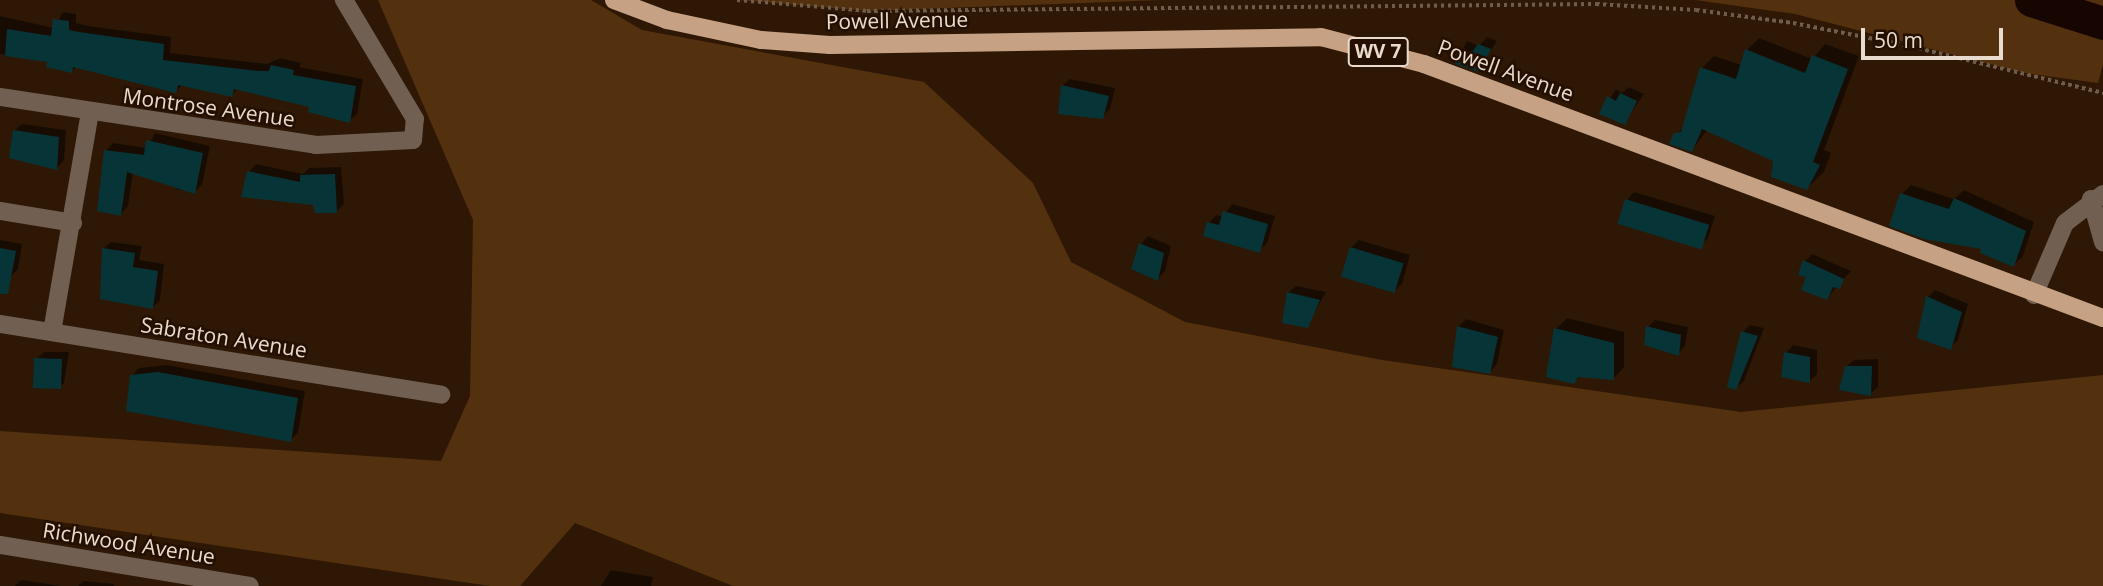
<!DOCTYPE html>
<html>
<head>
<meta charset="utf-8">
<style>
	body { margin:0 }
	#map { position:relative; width:2103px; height:586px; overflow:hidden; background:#2e1805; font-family:"Open Sans",sans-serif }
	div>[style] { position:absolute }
	.green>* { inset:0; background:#54310e }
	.shadow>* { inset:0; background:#0007 }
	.river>* { height:33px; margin:-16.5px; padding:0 16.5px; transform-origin:16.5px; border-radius:16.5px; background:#160500 }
	.building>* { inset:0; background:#073537; transform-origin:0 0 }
	.path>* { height:3.5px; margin-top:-1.75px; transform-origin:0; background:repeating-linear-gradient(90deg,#6f5c4b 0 3.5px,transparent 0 7px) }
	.minor>* { height:18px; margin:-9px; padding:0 9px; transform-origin:9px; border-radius:9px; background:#715f51 }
	.major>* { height:18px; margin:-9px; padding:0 9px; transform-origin:9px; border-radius:9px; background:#c6a183 }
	span { translate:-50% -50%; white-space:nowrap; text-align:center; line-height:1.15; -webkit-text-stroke:5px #240f00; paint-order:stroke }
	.shield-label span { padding:2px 5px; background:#240f00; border:2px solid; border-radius:5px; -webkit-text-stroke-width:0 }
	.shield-label { font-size:19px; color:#eadbcf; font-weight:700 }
	.street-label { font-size:21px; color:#eadbcf }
	.scale { position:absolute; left:1861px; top:28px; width:142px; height:32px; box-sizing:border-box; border:4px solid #eadbcf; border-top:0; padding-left:9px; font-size:21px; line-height:24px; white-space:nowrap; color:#eadbcf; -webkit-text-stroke:5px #240f00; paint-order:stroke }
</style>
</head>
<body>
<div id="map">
	<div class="green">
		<div style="clip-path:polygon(378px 0,591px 0,642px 30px,924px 82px,1033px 183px,1071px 262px,1185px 322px,1382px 360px,1741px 412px,2103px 375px,2103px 586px,733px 586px,575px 523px,520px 586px,490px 586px,0 513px,0 431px,441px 461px,470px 396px,473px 220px)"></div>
		<div style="clip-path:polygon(737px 0,1162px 0,867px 11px)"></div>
		<div style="clip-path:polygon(1695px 0,2103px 0,2103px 64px,2098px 83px,2025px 73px,1795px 14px)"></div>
	</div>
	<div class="shadow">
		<div style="clip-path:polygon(63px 12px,76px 14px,76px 23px,88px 26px,171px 37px,170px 53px,267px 64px,280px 58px,301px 63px,299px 67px,363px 79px,357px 114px,349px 121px,311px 105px,238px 88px,232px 95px,183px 84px,176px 91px,77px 66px,72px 71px,49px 61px,0 54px,0 16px,54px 28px)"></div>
		<div style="clip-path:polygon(1487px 37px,1497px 41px,1478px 70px,1457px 62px,1467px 41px,1479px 46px)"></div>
		<div style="clip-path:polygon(1759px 38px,1812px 59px,1825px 44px,1859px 56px,1824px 150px,1831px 153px,1824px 172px,1807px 188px,1772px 168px,1775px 160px,1708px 129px,1692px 150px,1676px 135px,1685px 126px,1702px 68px,1714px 56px,1742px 65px,1747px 50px)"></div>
		<div style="clip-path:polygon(1070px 79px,1115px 88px,1110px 109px,1102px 117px,1062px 86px)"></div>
		<div style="clip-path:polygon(1629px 87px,1644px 94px,1624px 123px,1601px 113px,1616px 89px,1622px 93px)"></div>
		<div style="clip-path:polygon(22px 124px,66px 130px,64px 160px,57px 168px,14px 131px)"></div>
		<div style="clip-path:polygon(155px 133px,210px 146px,202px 185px,194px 192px,176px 189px,177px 184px,133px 172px,128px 206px,121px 214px,106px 151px,113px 143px,147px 148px)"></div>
		<div style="clip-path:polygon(256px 164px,303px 174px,309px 168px,341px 167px,344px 204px,337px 211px,249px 172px)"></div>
		<div style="clip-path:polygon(1911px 185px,1954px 199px,1964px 190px,2034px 222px,2023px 256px,2014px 265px,1983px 248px,1902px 194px)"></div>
		<div style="clip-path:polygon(1634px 192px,1715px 216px,1708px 238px,1701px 245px,1627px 200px)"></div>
		<div style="clip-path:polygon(1232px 204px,1275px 216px,1267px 243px,1259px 251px,1209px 223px,1216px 215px,1223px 217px)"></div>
		<div style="clip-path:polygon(1148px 236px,1171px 246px,1165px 271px,1158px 279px,1141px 244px)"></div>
		<div style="clip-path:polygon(0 240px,22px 244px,18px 269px,10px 277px,0 275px)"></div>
		<div style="clip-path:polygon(1359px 240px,1410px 255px,1402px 284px,1394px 291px,1351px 248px)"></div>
		<div style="clip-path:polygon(111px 242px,142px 246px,139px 260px,164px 264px,160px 300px,153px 307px,103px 249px)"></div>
		<div style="clip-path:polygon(1812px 254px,1851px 271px,1827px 298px,1808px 276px,1805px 261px)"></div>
		<div style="clip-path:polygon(1296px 286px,1326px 292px,1307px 326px,1288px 293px)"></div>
		<div style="clip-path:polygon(1935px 290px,1968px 304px,1958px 340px,1950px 348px,1928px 297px)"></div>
		<div style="clip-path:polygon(1567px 318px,1624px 332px,1624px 367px,1613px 379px,1581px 375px,1574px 382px,1556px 329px)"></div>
		<div style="clip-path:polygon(1466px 319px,1504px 330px,1497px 364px,1490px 372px,1454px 366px,1459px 326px)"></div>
		<div style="clip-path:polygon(1655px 320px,1688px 327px,1685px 346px,1678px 354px,1648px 327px)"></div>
		<div style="clip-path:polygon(1750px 325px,1764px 328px,1744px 381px,1736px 388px,1743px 332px)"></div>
		<div style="clip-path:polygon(1793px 345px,1817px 350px,1817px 374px,1810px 381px,1786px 353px)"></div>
		<div style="clip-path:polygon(44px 352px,69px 352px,64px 383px,56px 390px,36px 359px)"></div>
		<div style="clip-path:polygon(1878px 359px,1878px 387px,1870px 394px,1846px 367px,1854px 360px)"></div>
		<div style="clip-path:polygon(167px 365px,305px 391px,298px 433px,290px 440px,132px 375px,139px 368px)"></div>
		<div style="clip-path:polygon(611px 570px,653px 577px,651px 586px,601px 586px)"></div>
		<div style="clip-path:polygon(21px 580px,62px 586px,15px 586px)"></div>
		<div style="clip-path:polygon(84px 581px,114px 584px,114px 586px,78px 586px)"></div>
	</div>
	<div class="river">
		<div style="left:2031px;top:0;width:76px;rotate:17.7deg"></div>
	</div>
	<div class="building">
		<div style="clip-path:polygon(53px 19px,69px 21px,69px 30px,79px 32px,164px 44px,163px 60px,259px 71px,269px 71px,271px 65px,294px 70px,293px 75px,356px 86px,350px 123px,308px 112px,309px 107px,234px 89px,232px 97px,178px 85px,176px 93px,73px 67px,72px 73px,46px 67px,47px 62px,5px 56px,7px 29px,51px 36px)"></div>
		<div style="clip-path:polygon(1478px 44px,1491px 49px,1479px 72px,1455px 64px,1458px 48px,1471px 53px)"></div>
		<div style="clip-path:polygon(1745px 49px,1805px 73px,1812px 55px,1848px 69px,1813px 162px,1820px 165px,1807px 190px,1771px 177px,1773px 161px,1702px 129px,1692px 152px,1669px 144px,1674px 133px,1681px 132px,1700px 67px,1736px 79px)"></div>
		<div style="clip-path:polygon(1061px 85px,1109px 96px,1103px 119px,1058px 114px)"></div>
		<div style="clip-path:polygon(1620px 93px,1637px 101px,1625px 125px,1599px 114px,1607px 96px,1616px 101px)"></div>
		<div style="clip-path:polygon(13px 130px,59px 137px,57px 170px,9px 158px)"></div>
		<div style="clip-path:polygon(146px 140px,203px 153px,195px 194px,127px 172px,121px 216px,97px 211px,104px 150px,144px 155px)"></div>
		<div style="clip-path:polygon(247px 171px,300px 182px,300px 175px,335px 174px,337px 213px,315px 213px,313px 205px,241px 197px)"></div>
		<div style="clip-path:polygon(1900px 193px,1949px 209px,1954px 198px,2026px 231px,2014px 267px,1980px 253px,1981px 249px,1924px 239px,1889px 226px)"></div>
		<div style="left:1625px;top:199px;width:88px;height:26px;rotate:17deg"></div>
		<div style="clip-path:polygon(1223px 211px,1268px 224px,1260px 253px,1203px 236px,1207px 222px,1219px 225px)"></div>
		<div style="clip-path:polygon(1139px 243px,1164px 253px,1158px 281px,1131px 269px)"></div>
		<div style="left:1350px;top:247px;width:56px;height:31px;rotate:17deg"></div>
		<div style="clip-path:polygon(0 248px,16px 251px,8px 294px,0 294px)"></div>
		<div style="clip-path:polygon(102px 248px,135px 253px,133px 267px,158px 271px,153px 309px,100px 299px)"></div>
		<div style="clip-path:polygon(1803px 260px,1844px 279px,1840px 289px,1833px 287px,1827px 300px,1801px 290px,1806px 277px,1798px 275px)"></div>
		<div style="clip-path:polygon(1287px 292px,1320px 300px,1308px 328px,1282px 323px)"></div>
		<div style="clip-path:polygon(1926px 296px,1962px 312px,1951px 350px,1917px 338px)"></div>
		<div style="clip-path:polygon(1457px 326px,1498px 337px,1490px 374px,1452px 367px)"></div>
		<div style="clip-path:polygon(1646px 326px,1681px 335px,1679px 356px,1644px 345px)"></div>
		<div style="clip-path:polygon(1554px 328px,1614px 343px,1614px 380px,1578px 377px,1574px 384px,1546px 377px)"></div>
		<div style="clip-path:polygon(1741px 331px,1758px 336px,1736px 390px,1727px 387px)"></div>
		<div style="clip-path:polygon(1784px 352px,1810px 357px,1810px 383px,1781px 377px)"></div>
		<div style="left:34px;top:358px;width:28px;height:30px;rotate:2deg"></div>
		<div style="clip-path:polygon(1845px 366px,1872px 366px,1871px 396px,1839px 390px)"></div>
		<div style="clip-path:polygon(158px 372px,298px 398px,291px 442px,126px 411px,130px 375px)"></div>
	</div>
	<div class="path">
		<div style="left:737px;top:0;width:130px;rotate:4.8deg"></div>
		<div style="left:867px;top:11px;width:729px;rotate:-0.55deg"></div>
		<div style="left:1596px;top:4px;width:100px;rotate:3.4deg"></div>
		<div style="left:1696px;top:10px;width:98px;rotate:7.6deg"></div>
		<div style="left:1793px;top:23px;width:114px;rotate:11.1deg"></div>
		<div style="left:1905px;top:45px;width:204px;rotate:13.6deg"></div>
	</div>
	<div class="minor">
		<div style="left:0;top:97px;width:320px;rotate:8.6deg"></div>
		<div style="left:316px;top:145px;width:97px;rotate:-3deg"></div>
		<div style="left:413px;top:140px;width:21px;rotate:-85deg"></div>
		<div style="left:415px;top:119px;width:139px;rotate:-120.8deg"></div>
		<div style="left:2091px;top:199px;width:45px;rotate:74.4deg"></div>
		<div style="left:0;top:211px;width:74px;rotate:9.3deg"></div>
		<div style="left:2034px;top:295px;width:78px;rotate:-66.7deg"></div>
		<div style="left:2065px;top:223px;width:48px;rotate:-37.3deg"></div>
		<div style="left:0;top:324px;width:447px;rotate:9.1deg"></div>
		<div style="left:52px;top:332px;width:223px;rotate:-80.2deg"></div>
		<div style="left:0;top:545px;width:253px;rotate:9.3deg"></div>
	</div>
	<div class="major">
		<div style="left:614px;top:0;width:57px;rotate:20.7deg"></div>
		<div style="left:667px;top:20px;width:96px;rotate:12deg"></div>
		<div style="left:761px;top:40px;width:69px;rotate:4.1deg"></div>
		<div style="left:830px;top:45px;width:491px;rotate:-0.9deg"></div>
		<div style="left:1321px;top:37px;width:106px;rotate:14.7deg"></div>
		<div style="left:1424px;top:64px;width:725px;rotate:20.51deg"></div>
	</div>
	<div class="shield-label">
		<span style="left:1378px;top:52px">WV 7</span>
	</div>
	<div class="street-label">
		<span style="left:897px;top:20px;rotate:-1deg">Powell Avenue</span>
		<span style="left:1506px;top:70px;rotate:20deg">Powell Avenue</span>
		<span style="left:209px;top:107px;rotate:8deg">Montrose Avenue</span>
		<span style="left:224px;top:337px;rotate:9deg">Sabraton Avenue</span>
		<span style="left:129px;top:543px;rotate:9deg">Richwood Avenue</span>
	</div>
	<div class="scale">50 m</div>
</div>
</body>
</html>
